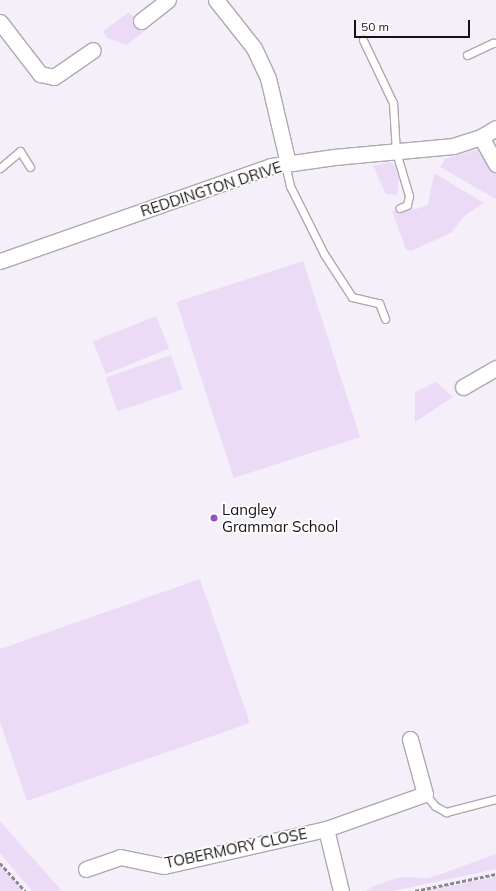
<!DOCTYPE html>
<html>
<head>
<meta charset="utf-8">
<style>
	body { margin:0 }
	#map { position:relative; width:496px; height:891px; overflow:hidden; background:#f5effa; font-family:Mulish,sans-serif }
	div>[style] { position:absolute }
	.green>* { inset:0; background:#ecdbf6; transform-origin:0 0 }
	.path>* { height:2.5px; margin-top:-1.25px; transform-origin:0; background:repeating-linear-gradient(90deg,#8c878f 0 4px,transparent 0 6px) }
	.roads { filter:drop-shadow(1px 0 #aea8b2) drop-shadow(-1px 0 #aea8b2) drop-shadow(0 1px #aea8b2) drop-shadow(0 -1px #aea8b2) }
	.service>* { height:7px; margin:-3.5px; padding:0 3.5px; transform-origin:3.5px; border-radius:3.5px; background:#fff }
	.minor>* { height:15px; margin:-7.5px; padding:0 7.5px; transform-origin:7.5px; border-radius:7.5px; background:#fff }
	.dots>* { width:11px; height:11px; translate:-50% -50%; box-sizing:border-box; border:2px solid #fff; border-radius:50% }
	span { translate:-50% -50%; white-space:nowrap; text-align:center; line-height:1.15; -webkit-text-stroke:3.5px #fff; paint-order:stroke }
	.street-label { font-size:15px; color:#141215 }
	.poi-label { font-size:15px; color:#141215 }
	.left { translate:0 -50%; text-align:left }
	.scale { position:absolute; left:354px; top:20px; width:116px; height:18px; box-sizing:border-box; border:2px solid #141215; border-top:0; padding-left:5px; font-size:12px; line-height:14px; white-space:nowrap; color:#141215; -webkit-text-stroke:3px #fff; paint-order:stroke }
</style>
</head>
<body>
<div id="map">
	<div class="green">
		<div style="clip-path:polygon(128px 13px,140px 20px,147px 29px,127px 45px,107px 38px,103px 31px)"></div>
		<div style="clip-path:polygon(482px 148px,496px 165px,496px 199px,440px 167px,445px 159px)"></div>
		<div style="clip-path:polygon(390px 162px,395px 166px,399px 178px,397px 195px,386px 194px,373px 166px)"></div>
		<div style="clip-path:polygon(434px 173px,484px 203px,464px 216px,451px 233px,411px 251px,406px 249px,392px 211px,416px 209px,428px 205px)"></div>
		<div style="left:303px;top:261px;width:185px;height:133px;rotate:72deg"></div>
		<div style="left:156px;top:316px;width:35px;height:68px;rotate:68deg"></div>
		<div style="left:171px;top:355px;width:36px;height:69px;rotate:71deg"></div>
		<div style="clip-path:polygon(436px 382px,453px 397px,415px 422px,415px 392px)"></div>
		<div style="clip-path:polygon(200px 579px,250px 723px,27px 801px,0 722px,0 649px)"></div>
		<div style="clip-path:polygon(0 821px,62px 891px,32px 891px,0 853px)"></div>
		<div style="clip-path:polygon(496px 854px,496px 869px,393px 891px,365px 891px,379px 884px,401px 877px,428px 878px,444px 873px)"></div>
		<div style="clip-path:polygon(0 865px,22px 891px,0 891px)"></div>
		<div style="clip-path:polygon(496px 877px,496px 891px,426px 891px)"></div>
	</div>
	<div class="path">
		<div style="left:0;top:863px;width:38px;rotate:48deg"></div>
		<div style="left:415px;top:891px;width:83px;rotate:-11.9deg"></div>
	</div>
	<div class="roads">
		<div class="service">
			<div style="left:363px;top:40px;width:70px;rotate:64.5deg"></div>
			<div style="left:393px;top:103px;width:49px;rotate:86.5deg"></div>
			<div style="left:396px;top:152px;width:46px;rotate:73.5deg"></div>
			<div style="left:409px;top:196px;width:9px;rotate:103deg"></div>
			<div style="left:407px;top:205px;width:8px;rotate:157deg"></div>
			<div style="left:467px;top:55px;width:29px;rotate:-25deg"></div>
			<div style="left:493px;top:43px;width:3px"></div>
			<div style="left:285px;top:164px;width:23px;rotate:77deg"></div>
			<div style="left:290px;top:186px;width:76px;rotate:63.4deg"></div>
			<div style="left:324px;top:254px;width:51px;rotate:56.9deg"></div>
			<div style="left:352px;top:297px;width:28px;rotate:13deg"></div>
			<div style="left:379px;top:303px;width:17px;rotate:69deg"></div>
			<div style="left:0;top:168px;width:26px;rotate:-40deg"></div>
			<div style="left:20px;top:151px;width:19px;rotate:58deg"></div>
			<div style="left:425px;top:794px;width:16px;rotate:50deg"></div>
			<div style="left:435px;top:806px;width:13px;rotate:29deg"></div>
			<div style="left:446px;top:812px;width:52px;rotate:-14.6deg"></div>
		</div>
		<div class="minor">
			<div style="left:216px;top:0;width:61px;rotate:51.6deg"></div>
			<div style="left:254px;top:48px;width:33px;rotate:65deg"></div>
			<div style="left:268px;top:78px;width:87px;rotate:76.8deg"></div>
			<div style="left:141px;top:21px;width:34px;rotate:-38deg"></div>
			<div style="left:0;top:22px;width:66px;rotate:52.4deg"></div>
			<div style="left:40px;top:74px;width:14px;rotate:12deg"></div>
			<div style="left:54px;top:77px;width:47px;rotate:-34.7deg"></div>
			<div style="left:481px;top:137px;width:31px;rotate:61deg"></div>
			<div style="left:0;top:261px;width:287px;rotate:-19.3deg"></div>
			<div style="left:271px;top:166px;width:64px;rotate:-8.1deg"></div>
			<div style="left:334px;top:157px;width:120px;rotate:-5.3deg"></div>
			<div style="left:453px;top:146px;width:29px;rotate:-18deg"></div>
			<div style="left:481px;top:137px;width:17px;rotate:-31deg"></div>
			<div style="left:463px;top:387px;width:38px;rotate:-30deg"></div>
			<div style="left:326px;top:829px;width:105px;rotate:-19.5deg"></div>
			<div style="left:425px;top:794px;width:57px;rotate:-105.3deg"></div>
			<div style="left:86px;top:869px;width:36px;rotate:-19deg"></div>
			<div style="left:120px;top:857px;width:45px;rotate:11.6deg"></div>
			<div style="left:164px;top:866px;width:166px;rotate:-12.9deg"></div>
			<div style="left:326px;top:829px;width:64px;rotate:76.4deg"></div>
		</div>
	</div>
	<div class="dots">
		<div style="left:214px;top:518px;background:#994ec0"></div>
	</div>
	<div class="street-label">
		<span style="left:211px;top:189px;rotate:-18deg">REDDINGTON DRIVE</span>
		<span style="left:236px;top:848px;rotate:-12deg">TOBERMORY CLOSE</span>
	</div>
	<div class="poi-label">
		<span class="left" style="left:222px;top:518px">Langley<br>Grammar School</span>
	</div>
	<div class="scale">50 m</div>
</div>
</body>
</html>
